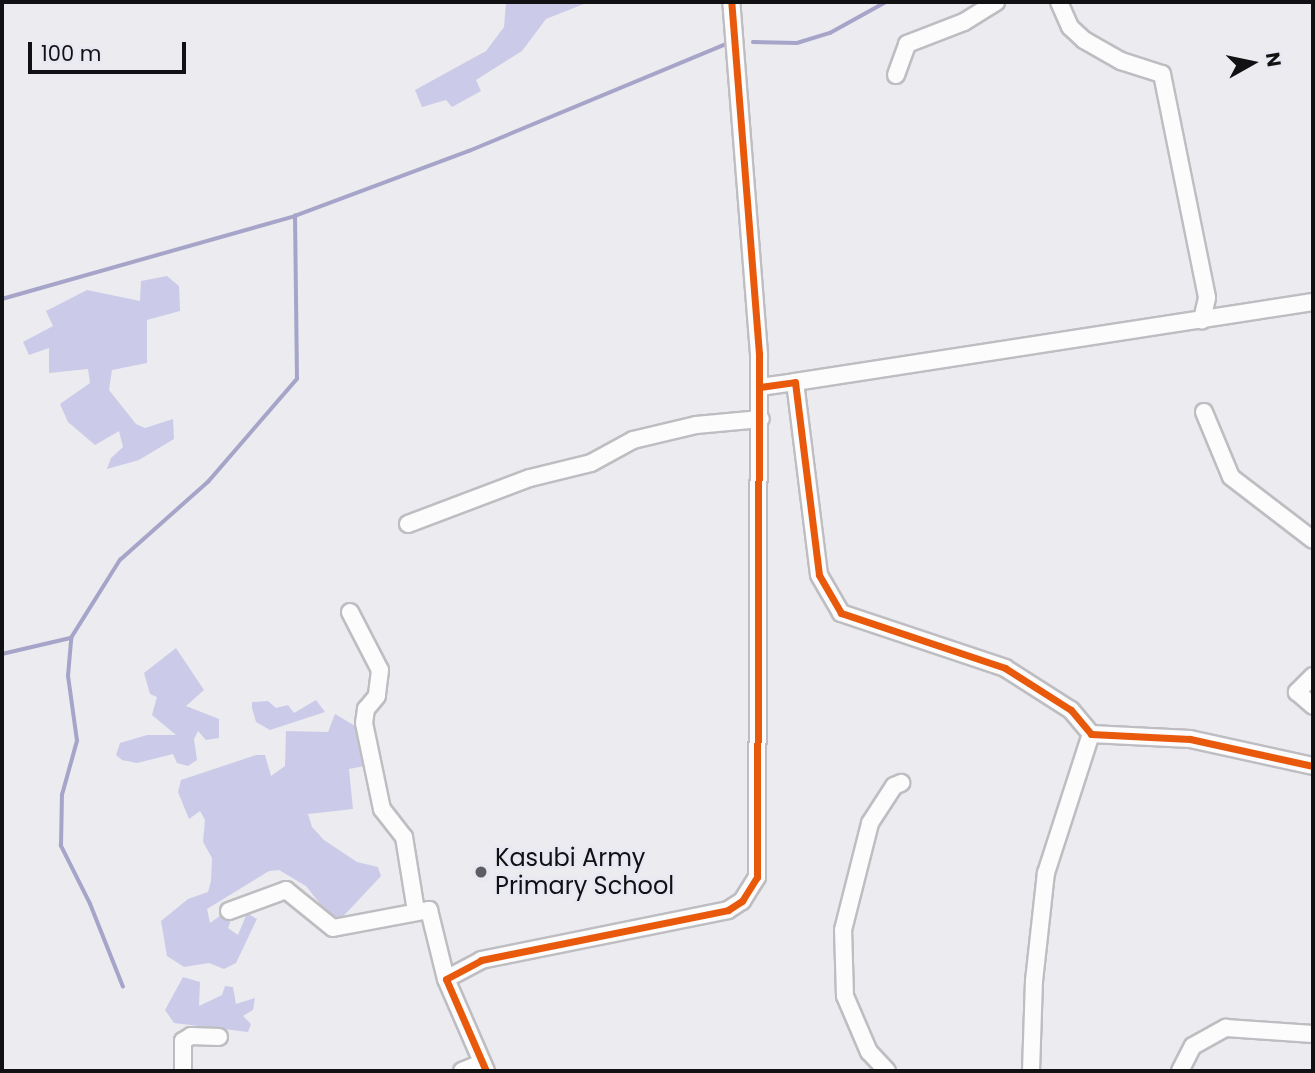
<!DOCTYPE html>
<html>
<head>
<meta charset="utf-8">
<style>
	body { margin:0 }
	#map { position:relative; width:1315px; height:1073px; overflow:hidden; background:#ebebf0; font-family:Poppins,sans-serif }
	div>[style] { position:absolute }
	.forest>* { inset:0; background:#cbcbe9 }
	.stream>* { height:3.5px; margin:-1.75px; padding:0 1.75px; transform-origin:1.75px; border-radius:1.75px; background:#a6a5c9 }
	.roads { filter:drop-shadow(2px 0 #bebec2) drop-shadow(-2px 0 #bebec2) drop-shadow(0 2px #bebec2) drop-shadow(0 -2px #bebec2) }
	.minor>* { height:16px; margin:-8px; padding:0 8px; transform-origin:8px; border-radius:8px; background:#fcfcfd }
	.cycleway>* { height:7px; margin:-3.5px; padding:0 3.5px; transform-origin:3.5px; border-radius:3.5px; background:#e8590c }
	.dots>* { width:19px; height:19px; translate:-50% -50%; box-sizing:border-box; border:4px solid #e8e8f3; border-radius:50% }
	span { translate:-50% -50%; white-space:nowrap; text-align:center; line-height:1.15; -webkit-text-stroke:5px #e8e8f3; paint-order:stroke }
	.poi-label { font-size:24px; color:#111114 }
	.left { translate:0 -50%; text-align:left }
	.frame { position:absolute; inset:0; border:4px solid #111114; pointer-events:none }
	.north { position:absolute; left:1217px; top:28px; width:70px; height:70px; -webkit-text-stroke:5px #e8e8f3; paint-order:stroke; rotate:81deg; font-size:19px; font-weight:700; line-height:28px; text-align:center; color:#111114 }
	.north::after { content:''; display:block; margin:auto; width:24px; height:32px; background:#111114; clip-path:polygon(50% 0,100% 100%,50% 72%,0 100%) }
	.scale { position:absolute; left:28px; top:42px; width:158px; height:32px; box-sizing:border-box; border:4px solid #111114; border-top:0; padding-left:9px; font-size:21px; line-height:24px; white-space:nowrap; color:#111114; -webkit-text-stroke:5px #e8e8f3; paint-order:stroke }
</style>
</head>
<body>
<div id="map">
	<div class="forest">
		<div style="clip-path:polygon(506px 2px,589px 2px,546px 19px,522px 51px,476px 80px,481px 91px,452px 107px,446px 100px,422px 107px,415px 90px,486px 51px,504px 27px)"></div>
		<div style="clip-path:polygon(167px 276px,179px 286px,180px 311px,147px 320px,147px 363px,112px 370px,109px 390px,136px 424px,145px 428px,173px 419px,174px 439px,139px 460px,107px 469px,111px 458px,123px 447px,119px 431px,95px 445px,68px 422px,60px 404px,90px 383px,88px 369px,49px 373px,49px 348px,29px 355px,23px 342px,53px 326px,46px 311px,87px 290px,140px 301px,141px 281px)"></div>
		<div style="clip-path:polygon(176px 648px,204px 690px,186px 706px,219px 719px,219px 738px,206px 740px,198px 731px,194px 739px,197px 760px,188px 766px,177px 763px,173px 754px,137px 763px,122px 760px,116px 755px,120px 743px,147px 735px,176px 735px,152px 715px,157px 697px,150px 694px,144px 673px)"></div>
		<div style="clip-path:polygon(316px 700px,325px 712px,270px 730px,256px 722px,252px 708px,252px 702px,268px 701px,276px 708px,288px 705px,294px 713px)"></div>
		<div style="clip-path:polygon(335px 714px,367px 733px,375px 764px,349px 769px,353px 809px,308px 814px,312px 827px,324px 840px,357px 862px,378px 867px,381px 876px,336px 924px,306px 886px,279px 870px,269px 871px,207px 909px,210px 923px,221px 915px,224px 902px,238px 900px,228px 928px,238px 935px,247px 913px,257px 919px,236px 963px,224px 969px,209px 963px,184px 967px,167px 956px,161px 921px,188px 899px,208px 892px,211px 881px,212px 858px,203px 842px,205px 820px,200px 811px,189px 819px,178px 792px,181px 780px,256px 755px,265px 755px,271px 776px,285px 766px,286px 731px,328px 732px)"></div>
		<div style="clip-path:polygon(183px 977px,200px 982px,199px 1006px,222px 995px,225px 986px,233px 987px,236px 1004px,255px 998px,253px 1010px,243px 1016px,251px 1024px,248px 1032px,174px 1023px,165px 1010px)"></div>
	</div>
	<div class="stream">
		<div style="left:753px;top:42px;width:44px;rotate:1.3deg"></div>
		<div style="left:797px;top:43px;width:34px;rotate:-17deg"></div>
		<div style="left:830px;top:33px;width:64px;rotate:-29deg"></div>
		<div style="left:2px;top:299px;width:305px;rotate:-15.8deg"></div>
		<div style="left:295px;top:216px;width:186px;rotate:-20.5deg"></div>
		<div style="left:469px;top:151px;width:281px;rotate:-22.6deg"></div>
		<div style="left:2px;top:654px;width:71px;rotate:-13.1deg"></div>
		<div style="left:123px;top:987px;width:89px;rotate:-111.7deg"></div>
		<div style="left:90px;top:904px;width:65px;rotate:-116.6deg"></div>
		<div style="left:61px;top:846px;width:51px;rotate:-88.9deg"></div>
		<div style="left:62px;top:795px;width:56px;rotate:-74.5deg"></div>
		<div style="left:77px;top:741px;width:66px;rotate:-97.9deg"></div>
		<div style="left:68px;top:676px;width:38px;rotate:-85deg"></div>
		<div style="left:71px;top:638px;width:92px;rotate:-57.9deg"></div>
		<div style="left:120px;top:560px;width:118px;rotate:-41.6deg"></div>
		<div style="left:208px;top:482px;width:136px;rotate:-49.2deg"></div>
		<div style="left:297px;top:379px;width:163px;rotate:-90.7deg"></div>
	</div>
	<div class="roads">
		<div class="minor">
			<div style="left:1059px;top:2px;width:27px;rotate:66deg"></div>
			<div style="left:1070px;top:27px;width:19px;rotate:43deg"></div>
			<div style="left:1084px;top:40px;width:43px;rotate:29.6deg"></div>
			<div style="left:1121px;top:61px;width:43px;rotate:17.6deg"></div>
			<div style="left:1162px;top:74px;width:228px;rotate:78.6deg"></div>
			<div style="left:1207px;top:298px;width:23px;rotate:103deg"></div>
			<div style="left:896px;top:75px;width:33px;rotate:-70deg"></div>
			<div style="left:907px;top:44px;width:61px;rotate:-21.1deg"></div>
			<div style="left:964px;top:22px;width:38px;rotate:-32deg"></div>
			<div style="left:795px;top:382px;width:524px;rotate:-8.78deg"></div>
			<div style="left:760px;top:387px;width:35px;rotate:-8deg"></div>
			<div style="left:795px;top:382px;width:194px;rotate:82.9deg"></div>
			<div style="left:819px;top:575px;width:44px;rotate:59.9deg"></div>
			<div style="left:841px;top:613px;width:173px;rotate:18.5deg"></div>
			<div style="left:1005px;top:668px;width:78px;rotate:32.5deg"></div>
			<div style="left:1071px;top:710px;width:31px;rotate:50deg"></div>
			<div style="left:1091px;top:734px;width:99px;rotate:2.9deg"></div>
			<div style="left:1190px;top:739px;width:126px;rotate:12.4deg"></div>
			<div style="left:1204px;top:412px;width:70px;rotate:67.4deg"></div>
			<div style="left:1231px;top:477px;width:103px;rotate:37.5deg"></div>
			<div style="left:408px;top:524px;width:130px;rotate:-20.7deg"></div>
			<div style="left:530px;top:478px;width:63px;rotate:-13.8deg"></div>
			<div style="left:591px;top:463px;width:48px;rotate:-28.7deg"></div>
			<div style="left:633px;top:440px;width:65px;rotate:-13.4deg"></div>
			<div style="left:696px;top:425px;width:65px;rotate:-5.3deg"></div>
			<div style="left:350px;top:612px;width:65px;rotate:62.7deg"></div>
			<div style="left:380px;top:670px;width:26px;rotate:97deg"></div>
			<div style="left:377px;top:696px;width:17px;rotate:130deg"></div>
			<div style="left:366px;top:709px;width:14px;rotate:98deg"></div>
			<div style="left:364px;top:723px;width:88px;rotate:78.2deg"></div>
			<div style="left:382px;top:809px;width:36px;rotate:52deg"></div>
			<div style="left:404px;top:837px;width:75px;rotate:80.8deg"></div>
			<div style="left:1313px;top:676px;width:23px;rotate:135deg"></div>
			<div style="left:1297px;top:692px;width:21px;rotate:41deg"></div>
			<div style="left:229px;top:911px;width:61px;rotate:-20.2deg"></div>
			<div style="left:286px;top:890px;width:60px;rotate:39deg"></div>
			<div style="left:333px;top:928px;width:98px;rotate:-10.6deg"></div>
			<div style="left:429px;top:910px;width:71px;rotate:76.2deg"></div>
			<div style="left:183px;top:1071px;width:30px;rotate:-90deg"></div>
			<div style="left:183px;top:1041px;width:9px;rotate:-32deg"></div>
			<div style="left:191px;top:1036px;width:28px;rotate:2deg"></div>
			<div style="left:462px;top:1071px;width:22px;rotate:-22deg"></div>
			<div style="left:486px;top:1071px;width:100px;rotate:-113.5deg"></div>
			<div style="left:446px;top:979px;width:40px;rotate:-28deg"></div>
			<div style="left:481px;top:960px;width:252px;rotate:-11.4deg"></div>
			<div style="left:728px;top:910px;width:17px;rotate:-33deg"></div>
			<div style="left:742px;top:901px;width:28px;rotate:-58deg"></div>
			<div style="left:757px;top:877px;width:523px;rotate:-89.78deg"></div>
			<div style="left:759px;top:354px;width:353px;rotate:-94.5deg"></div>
			<div style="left:887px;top:1071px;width:26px;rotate:-133deg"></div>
			<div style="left:869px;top:1052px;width:61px;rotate:-113.2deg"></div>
			<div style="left:845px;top:996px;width:66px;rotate:-91.7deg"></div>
			<div style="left:843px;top:930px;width:110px;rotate:-75.8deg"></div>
			<div style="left:870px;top:823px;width:44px;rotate:-57deg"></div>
			<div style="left:894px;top:786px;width:8px;rotate:-23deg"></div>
			<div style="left:1031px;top:1071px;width:90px;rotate:-88.1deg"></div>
			<div style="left:1034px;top:981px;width:109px;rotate:-83.7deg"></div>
			<div style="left:1046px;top:873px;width:146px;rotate:-72.1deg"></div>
			<div style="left:1180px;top:1071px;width:28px;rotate:-63deg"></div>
			<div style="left:1193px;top:1046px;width:38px;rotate:-29deg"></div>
			<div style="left:1226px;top:1028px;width:87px;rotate:3.9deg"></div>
		</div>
	</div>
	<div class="cycleway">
		<div style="left:760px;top:387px;width:35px;rotate:-8deg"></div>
		<div style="left:795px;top:382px;width:194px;rotate:82.9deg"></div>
		<div style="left:819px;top:575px;width:44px;rotate:59.9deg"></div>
		<div style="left:841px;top:613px;width:173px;rotate:18.5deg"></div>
		<div style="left:1005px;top:668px;width:78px;rotate:32.5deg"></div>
		<div style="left:1071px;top:710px;width:31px;rotate:50deg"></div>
		<div style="left:1091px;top:734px;width:99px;rotate:2.9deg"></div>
		<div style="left:1190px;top:739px;width:126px;rotate:12.4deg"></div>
		<div style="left:486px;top:1071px;width:100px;rotate:-113.5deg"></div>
		<div style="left:446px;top:979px;width:40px;rotate:-28deg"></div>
		<div style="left:481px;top:960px;width:252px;rotate:-11.4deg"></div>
		<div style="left:728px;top:910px;width:17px;rotate:-33deg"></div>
		<div style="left:742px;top:901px;width:28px;rotate:-58deg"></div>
		<div style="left:757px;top:877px;width:523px;rotate:-89.78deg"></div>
		<div style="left:759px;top:354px;width:353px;rotate:-94.5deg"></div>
	</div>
	<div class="dots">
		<div style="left:481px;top:872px;background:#5d5d61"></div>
	</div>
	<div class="poi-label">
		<span class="left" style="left:495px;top:872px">Kasubi Army<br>Primary School</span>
	</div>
	<div class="frame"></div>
	<div class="north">N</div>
	<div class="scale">100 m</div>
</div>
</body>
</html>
